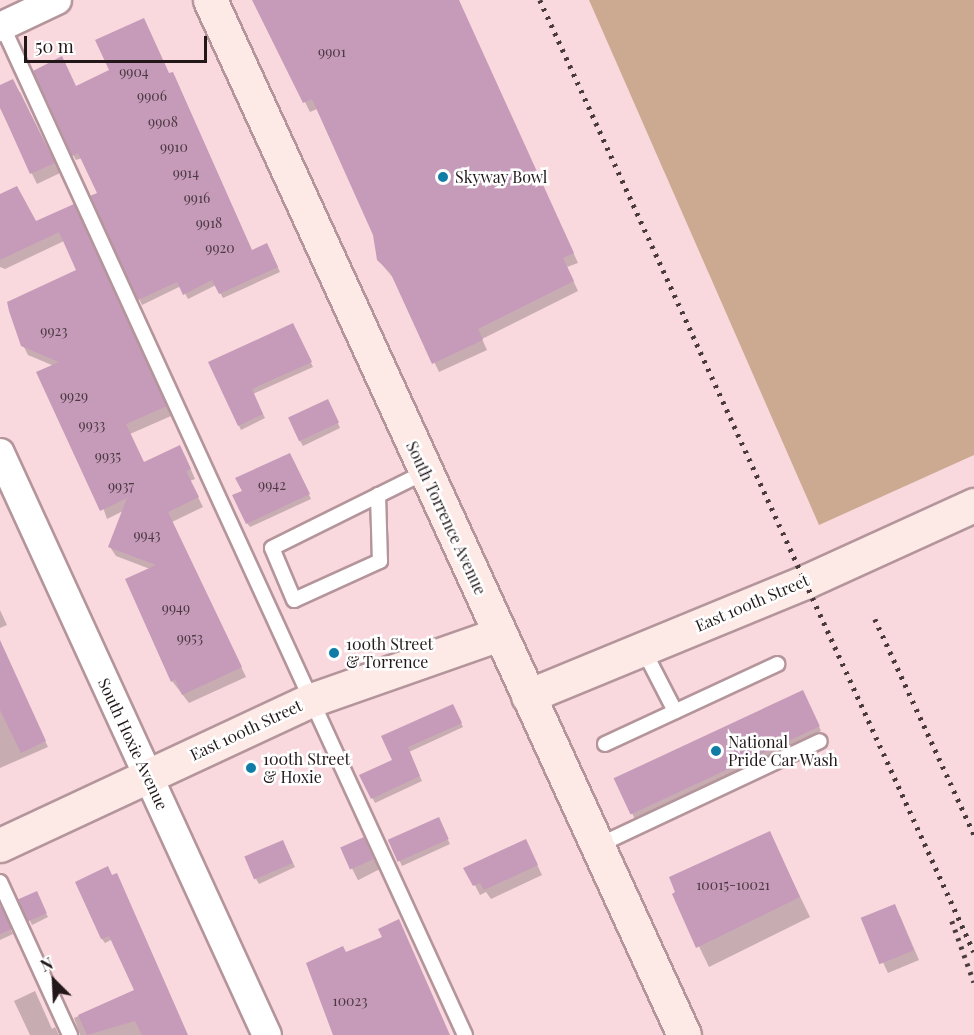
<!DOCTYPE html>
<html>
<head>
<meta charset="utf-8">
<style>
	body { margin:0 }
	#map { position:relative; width:974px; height:1035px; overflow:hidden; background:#f9d8de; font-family:"Playfair Display",serif }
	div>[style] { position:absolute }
	.green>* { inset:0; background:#ccaa91 }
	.shadow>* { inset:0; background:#0003; transform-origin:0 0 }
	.building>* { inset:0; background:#c69bb9; transform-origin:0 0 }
	.roads { filter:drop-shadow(2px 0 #b4959b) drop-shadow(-2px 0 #b4959b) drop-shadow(0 2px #b4959b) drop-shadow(0 -2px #b4959b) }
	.service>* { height:14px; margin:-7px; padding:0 7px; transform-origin:7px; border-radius:7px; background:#fff }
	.minor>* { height:28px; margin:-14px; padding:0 14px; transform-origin:14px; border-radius:14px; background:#fff }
	.secondary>* { height:33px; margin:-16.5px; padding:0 16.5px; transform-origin:16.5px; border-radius:16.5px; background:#fdeae6 }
	.rail>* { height:4.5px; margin-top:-2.25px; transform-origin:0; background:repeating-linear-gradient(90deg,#493a3d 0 3px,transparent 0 9px) }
	.dots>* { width:16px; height:16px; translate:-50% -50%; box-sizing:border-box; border:3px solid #fff; border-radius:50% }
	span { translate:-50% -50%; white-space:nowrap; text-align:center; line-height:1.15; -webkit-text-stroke:5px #fff; paint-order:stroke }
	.number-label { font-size:14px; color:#4b3841 }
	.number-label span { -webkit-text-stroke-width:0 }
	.poi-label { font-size:16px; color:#221719 }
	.left { translate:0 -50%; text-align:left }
	.street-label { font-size:16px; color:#221719 }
	.north { position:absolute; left:24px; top:951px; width:60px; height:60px; -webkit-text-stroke:4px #fff; paint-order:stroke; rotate:336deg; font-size:16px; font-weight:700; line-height:24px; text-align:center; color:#221719 }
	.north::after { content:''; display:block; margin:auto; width:21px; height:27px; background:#221719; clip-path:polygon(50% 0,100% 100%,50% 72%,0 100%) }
	.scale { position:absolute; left:24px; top:36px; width:183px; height:27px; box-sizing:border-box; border:3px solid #221719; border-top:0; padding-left:8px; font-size:18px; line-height:21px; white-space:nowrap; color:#221719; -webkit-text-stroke:4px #fff; paint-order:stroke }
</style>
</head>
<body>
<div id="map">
	<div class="green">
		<div style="clip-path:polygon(589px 0,974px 0,974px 455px,819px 525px)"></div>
	</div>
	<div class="shadow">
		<div style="clip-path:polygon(254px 0,458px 0,578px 263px,567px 267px,578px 291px,482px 339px,487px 350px,439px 372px,395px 280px,378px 260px,375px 235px,317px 109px,310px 112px)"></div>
		<div style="clip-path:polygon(0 88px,20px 92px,60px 173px,37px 184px,0 108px)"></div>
		<div style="clip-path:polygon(76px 88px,252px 251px,270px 250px,280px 272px,223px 298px,216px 285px,188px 299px,181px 286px,142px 305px,92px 197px,99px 194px,82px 158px,76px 160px,73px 155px)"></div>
		<div style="clip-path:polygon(0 195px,36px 223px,79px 215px,171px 416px,130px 434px,144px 463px,185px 456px,195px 479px,190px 481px,203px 507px,172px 522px,246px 677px,189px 703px,172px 681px,150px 569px,116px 556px,110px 547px,123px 511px,107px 519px,54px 366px,28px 355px,23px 345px,78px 271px,64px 241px,5px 269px,0 267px)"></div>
		<div style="clip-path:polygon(295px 329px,313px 367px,253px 394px,265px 418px,241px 430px,210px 363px)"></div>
		<div style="clip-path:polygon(330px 405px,340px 428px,303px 446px,300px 441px)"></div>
		<div style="clip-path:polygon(292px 459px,311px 499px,250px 527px,247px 523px)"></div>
		<div style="clip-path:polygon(0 610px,7px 625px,0 628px)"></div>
		<div style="clip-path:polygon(0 642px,48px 747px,0 768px)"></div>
		<div style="left:804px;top:696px;width:39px;height:206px;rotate:64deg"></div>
		<div style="clip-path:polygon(455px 710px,463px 727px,409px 752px,422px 781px,375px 803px,361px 775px,394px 761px,383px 737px)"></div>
		<div style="clip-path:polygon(440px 823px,450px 844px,402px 866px,390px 840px)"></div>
		<div style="clip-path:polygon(769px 833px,810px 917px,709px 967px,674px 895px)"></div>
		<div style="left:364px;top:839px;width:34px;height:24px;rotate:63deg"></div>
		<div style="clip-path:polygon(526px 841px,542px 875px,491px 899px,486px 892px,480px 895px,466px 868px)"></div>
		<div style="clip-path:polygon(285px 846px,295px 867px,259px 884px,256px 879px)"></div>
		<div style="clip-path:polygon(77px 883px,186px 1035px,80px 1035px,74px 1018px,136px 991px,113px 939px,105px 943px,102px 939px)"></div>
		<div style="clip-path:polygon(38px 897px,48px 917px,32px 925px,20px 900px)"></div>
		<div style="clip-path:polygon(0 909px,13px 934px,0 940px)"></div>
		<div style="clip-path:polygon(900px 916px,919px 960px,888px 973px,863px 920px)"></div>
		<div style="clip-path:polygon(35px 991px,52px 1029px,55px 1027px,59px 1035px,30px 1035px,14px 1001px)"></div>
	</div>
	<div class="building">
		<div style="clip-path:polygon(252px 0,459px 0,574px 253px,563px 258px,574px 281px,478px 329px,483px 340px,432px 364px,390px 272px,377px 260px,373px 235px,312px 99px,303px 103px)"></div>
		<div style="clip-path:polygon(144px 18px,169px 73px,173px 72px,252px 250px,267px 243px,278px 267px,219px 294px,212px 280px,183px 295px,177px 282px,138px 300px,90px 196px,97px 193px,78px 153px,72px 156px,33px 71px,62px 56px,76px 86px,109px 70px,95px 40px)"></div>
		<div style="clip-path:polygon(13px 79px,55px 163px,30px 174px,0 107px,0 85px)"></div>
		<div style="clip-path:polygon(17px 186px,36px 221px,74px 204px,167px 406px,126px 424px,144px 462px,180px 445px,191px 469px,186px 471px,199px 497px,168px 512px,242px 667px,182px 695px,175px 679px,171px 682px,125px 579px,156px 565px,108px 547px,127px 498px,100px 511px,36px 372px,59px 362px,21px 346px,9px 311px,7px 302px,76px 270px,59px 232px,0 260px,0 194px)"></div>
		<div style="clip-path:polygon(293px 323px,312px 362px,252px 389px,263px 414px,238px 426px,208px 362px)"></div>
		<div style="left:328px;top:399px;width:26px;height:44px;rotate:65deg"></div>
		<div style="clip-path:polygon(290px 453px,310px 494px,246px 524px,232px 495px,242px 491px,235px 478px)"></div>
		<div style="clip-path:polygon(0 640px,46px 741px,21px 753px,0 710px)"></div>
		<div style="left:803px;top:690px;width:40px;height:209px;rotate:65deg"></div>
		<div style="clip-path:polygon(453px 704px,462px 723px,408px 747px,420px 776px,371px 799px,359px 775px,392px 760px,381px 736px)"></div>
		<div style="left:439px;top:817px;width:24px;height:56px;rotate:66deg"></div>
		<div style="clip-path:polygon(770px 831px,800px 897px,696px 948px,672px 894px,675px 892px,669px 877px)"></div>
		<div style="left:364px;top:837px;width:24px;height:26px;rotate:66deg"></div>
		<div style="clip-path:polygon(526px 839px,538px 865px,484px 890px,480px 883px,473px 886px,463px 868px)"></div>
		<div style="left:283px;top:840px;width:25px;height:42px;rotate:67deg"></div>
		<div style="clip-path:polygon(108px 866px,112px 875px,117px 873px,188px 1035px,142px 1035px,135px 1021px,87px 1035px,78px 1015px,134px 990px,109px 936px,101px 939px,75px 882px)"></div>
		<div style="left:37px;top:891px;width:24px;height:21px;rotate:66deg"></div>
		<div style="left:895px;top:904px;width:50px;height:37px;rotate:68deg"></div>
		<div style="clip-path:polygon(1px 906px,12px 929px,0 934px,0 907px)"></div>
		<div style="clip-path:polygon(399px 919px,450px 1035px,333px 1035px,306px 963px,343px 946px,346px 952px,382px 937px,378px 929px)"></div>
	</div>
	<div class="roads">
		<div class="service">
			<div style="left:1px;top:23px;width:1113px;rotate:65.37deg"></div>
			<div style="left:378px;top:495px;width:66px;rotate:88.3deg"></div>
			<div style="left:380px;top:561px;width:94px;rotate:155.6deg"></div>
			<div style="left:294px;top:600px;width:56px;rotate:-112.9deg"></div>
			<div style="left:272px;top:548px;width:171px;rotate:-26.4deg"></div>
			<div style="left:643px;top:649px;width:70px;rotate:62.7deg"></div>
			<div style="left:605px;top:744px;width:190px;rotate:-24.9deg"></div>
			<div style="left:597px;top:846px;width:246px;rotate:-25.2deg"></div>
			<div style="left:0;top:882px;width:168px;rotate:65.4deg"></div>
		</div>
		<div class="minor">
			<div style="left:0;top:27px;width:63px;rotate:-25.3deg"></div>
			<div style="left:0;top:453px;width:640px;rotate:65.36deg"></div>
		</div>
		<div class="secondary">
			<div style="left:210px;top:0;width:1138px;rotate:65.39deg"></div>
			<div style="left:528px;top:696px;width:300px;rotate:-22.4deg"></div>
			<div style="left:805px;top:582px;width:186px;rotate:-24.5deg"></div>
			<div style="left:0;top:845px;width:343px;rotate:-25deg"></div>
			<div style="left:311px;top:700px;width:199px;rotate:-19.3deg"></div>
		</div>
	</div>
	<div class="rail">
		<div style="left:540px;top:0;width:1046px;rotate:65.49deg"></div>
		<div style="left:875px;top:619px;width:237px;rotate:65.3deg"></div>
		<div style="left:952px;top:921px;width:65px;rotate:70.2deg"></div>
	</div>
	<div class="dots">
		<div style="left:443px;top:177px;background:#117da6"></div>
		<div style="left:334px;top:653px;background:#117da6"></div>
		<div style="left:716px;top:751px;background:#117da6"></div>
		<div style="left:251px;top:768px;background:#117da6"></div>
	</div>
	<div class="number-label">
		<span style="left:332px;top:52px">9901</span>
		<span style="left:134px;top:72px">9904</span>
		<span style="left:152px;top:96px">9906</span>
		<span style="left:163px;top:122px">9908</span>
		<span style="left:174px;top:147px">9910</span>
		<span style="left:186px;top:173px">9914</span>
		<span style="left:197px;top:198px">9916</span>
		<span style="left:209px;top:223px">9918</span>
		<span style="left:220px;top:248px">9920</span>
		<span style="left:54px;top:331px">9923</span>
		<span style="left:74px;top:396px">9929</span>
		<span style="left:92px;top:425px">9933</span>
		<span style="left:108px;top:456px">9935</span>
		<span style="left:272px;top:485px">9942</span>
		<span style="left:121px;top:486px">9937</span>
		<span style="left:147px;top:535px">9943</span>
		<span style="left:176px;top:608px">9949</span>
		<span style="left:190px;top:638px">9953</span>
		<span style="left:733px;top:885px">10015-10021</span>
		<span style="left:350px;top:1001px">10023</span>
	</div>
	<div class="poi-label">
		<span class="left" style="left:455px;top:177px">Skyway Bowl</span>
		<span class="left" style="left:346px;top:653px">100th Street<br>&amp; Torrence</span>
		<span class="left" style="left:728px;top:751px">National<br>Pride Car Wash</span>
		<span class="left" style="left:263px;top:768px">100th Street<br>&amp; Hoxie</span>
	</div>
	<div class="street-label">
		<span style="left:446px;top:518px;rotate:65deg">South Torrence Avenue</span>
		<span style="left:752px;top:603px;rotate:-23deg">East 100th Street</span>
		<span style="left:246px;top:730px;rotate:-25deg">East 100th Street</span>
		<span style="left:133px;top:744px;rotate:65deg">South Hoxie Avenue</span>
	</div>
	<div class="north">N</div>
	<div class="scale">50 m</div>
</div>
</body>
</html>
